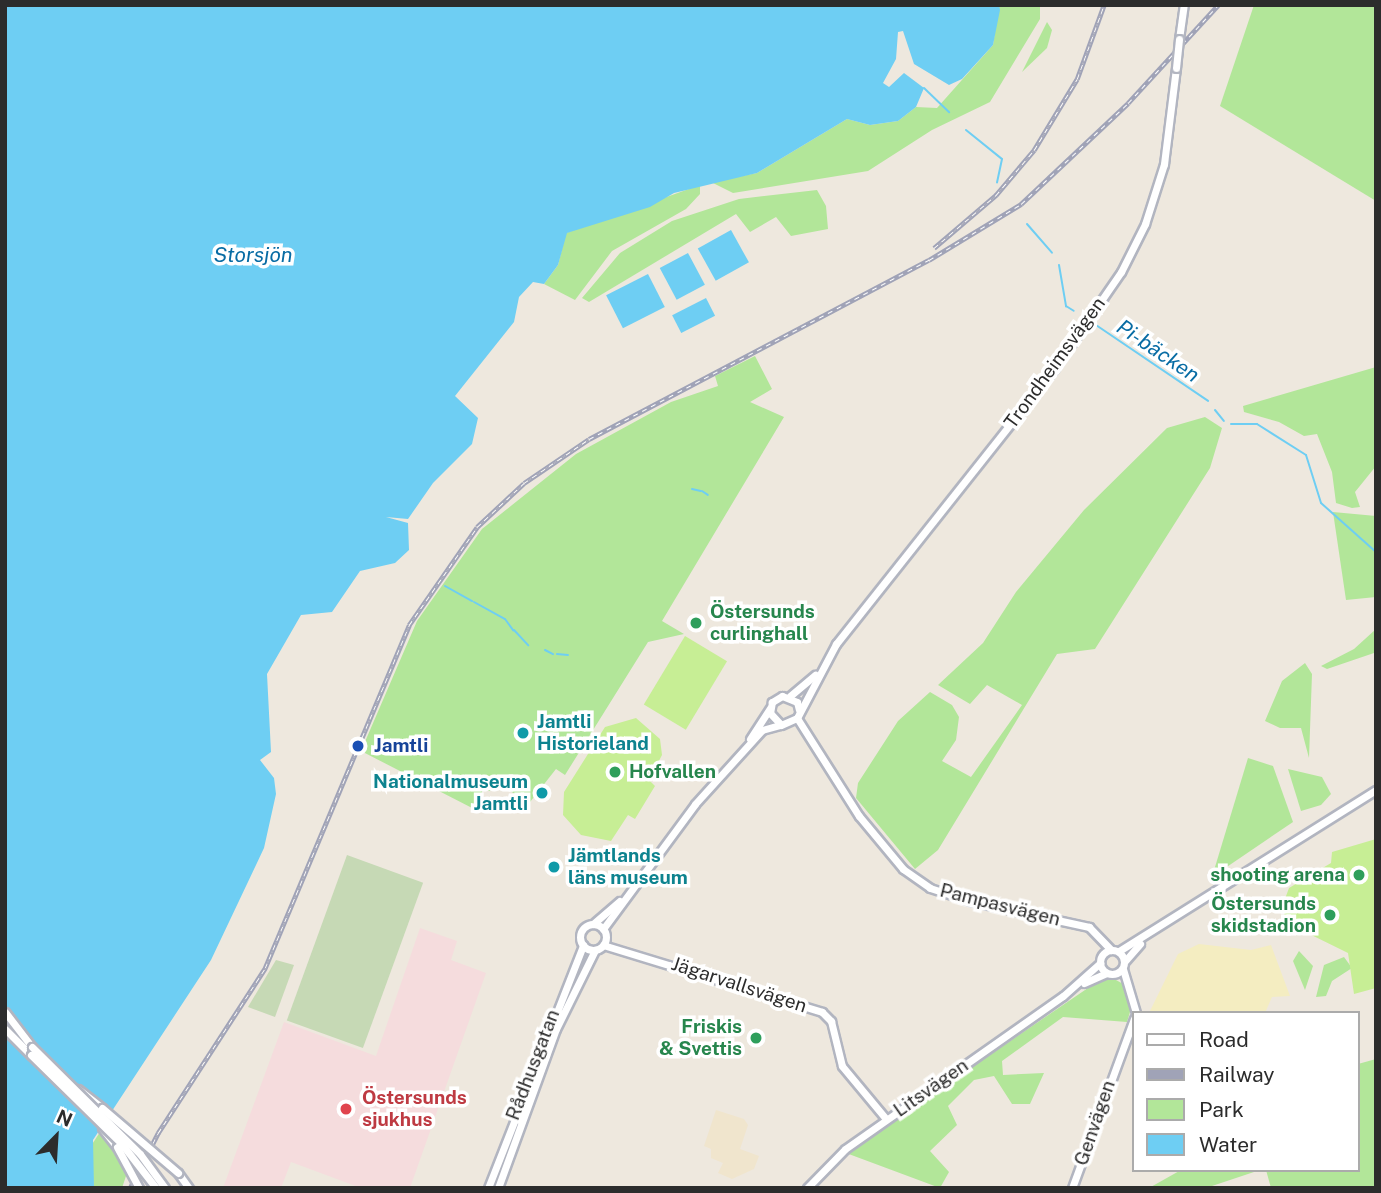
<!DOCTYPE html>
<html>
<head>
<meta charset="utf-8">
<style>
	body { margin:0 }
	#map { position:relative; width:1381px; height:1193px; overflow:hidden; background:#eee8de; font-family:"Public Sans",sans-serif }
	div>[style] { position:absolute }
	.education>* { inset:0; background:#f0e5cd }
	.medical>* { inset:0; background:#f5dcdd }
	.green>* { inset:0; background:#b2e699 }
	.sand>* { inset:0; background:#f4edc1 }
	.cemetery>* { inset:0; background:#c6d9b5; transform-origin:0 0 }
	.pitch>* { inset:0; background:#c7ee95; transform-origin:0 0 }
	.water>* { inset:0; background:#6ecef3; transform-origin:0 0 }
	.stream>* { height:2px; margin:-1px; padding:0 1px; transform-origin:1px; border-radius:1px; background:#6ecef3 }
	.roads { filter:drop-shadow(2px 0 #b2b5c0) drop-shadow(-2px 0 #b2b5c0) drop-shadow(0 2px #b2b5c0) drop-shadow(0 -2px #b2b5c0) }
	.secondary>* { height:7px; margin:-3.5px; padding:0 3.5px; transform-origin:3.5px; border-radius:3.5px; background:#fff }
	.secondary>.ring { margin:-3.5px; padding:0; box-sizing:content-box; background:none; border:7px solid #fff; border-radius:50% }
	.rail>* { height:4.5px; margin-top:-2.25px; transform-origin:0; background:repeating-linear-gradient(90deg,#fff 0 5px,#a0a3b7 0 10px); box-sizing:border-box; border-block:2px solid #a0a3b7 }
	.bridges { filter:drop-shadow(2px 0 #b2b5c0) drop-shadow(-2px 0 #b2b5c0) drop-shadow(0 2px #b2b5c0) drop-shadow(0 -2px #b2b5c0) }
	.secondary-bridge>* { height:7px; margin:-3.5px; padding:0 3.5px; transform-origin:3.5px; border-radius:3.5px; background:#fff }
	.dots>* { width:19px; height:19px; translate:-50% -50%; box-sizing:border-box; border:4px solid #fff; border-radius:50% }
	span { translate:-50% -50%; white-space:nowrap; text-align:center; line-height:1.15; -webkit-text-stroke:7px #fff; paint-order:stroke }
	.street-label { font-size:19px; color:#2c2c2c }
	.leisure-label { font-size:19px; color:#27864d; font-weight:700 }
	.left { translate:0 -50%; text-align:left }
	.right { translate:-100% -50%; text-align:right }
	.culture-label { font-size:19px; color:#0d838f; font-weight:700 }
	.transit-label { font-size:19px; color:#164399; font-weight:700 }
	.health-label { font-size:19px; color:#be3a42; font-weight:700 }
	.water-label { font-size:21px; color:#086ca4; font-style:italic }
	.frame { position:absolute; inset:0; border:7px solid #2c2c2c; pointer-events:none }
	.legend { position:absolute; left:1132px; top:1011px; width:228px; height:161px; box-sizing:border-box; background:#fff; border:2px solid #ababab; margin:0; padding:9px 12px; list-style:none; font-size:21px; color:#2c2c2c }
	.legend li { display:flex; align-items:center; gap:14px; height:35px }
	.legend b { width:35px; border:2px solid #ababab }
	.north { position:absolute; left:21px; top:1102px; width:70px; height:70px; -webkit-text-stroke:5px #fff; paint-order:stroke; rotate:24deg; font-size:19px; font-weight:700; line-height:28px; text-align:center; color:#2c2c2c }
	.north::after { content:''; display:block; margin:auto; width:24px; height:32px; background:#2c2c2c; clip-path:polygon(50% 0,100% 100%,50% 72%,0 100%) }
</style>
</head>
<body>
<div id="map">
	<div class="education">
		<div style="clip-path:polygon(716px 1110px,744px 1119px,748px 1125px,740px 1149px,759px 1156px,754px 1169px,732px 1179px,718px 1173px,723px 1163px,711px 1158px,711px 1149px,704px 1146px)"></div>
	</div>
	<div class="medical">
		<div style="clip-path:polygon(420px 928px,457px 941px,451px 960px,486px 973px,410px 1188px,361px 1188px,291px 1162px,281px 1188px,223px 1188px,284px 1022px,376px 1056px)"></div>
	</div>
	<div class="green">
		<div style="clip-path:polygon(999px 5px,1040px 5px,1040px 19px,990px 102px,932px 130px,868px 171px,733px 193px,711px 182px,757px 173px,847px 119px,870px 125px,898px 121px,916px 107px,937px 108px,993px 45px)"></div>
		<div style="clip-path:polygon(1254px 5px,1376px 5px,1376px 201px,1220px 106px)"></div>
		<div style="clip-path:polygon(1047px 22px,1052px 30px,1047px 48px,1022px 72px)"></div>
		<div style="clip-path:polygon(700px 185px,700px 194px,686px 209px,612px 251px,575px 300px,544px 284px,558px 265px,566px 233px)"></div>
		<div style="clip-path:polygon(817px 190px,826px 206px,828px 229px,791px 236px,776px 217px,750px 232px,736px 214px,589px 302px,582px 298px,620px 253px,672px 221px,739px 199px)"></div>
		<div style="clip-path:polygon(755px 356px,772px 389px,750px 402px,784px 417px,662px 621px,684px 634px,648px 642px,565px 775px,556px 769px,530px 802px,495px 783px,490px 791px,483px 789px,476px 810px,361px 751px,417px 621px,482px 529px,576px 454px,671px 402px,718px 386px,715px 376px)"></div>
		<div style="clip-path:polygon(1376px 367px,1376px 466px,1355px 492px,1360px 507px,1352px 508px,1336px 503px,1332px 472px,1317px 434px,1304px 436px,1279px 422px,1244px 412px,1243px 406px)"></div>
		<div style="clip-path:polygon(1205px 417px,1222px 428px,1210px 468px,1095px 649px,1057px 654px,938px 850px,915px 869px,856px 798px,858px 783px,898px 721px,930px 692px,952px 705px,959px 717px,956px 740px,942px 761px,971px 777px,1022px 705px,987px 685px,970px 704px,938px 685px,983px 643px,1016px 592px,1084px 510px,1167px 428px)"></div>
		<div style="clip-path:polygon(1333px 512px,1376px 516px,1376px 597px,1346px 600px)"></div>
		<div style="clip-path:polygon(1376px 629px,1374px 653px,1327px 669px,1321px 666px,1354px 649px)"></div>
		<div style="clip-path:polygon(1305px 663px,1312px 674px,1309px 758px,1301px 728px,1280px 728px,1265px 721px,1282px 681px)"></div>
		<div style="clip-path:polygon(1248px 758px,1273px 766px,1293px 822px,1212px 877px)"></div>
		<div style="clip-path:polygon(1288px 769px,1322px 777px,1331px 794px,1321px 805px,1301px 811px)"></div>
		<div style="clip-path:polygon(1299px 951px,1313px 966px,1305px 990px,1293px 961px)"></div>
		<div style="clip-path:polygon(1344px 957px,1352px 968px,1332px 981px,1326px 996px,1316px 997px,1324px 965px)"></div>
		<div style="clip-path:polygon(1107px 975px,1125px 985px,1133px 1002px,1127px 1022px,1063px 1017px,1002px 1061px,1003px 1075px,1044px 1073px,1030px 1104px,1012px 1104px,994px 1076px,974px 1080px,948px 1106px,957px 1125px,930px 1151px,949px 1172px,940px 1188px,846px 1153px)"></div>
		<div style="clip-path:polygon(1376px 1059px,1376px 1188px,1271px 1188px,1266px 1170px,1358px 1170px,1358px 1064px)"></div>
		<div style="clip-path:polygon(100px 1132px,127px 1173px,122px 1188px,94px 1188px,89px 1149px)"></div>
		<div style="clip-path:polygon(1181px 1170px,1260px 1170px,1206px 1188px,1149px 1188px)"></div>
	</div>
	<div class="sand">
		<div style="clip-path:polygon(1199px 944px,1251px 950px,1271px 945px,1290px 996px,1272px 997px,1265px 1013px,1149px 1013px,1178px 954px)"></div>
	</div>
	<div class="cemetery">
		<div style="left:347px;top:855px;width:81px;height:176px;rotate:20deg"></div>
		<div style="clip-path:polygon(276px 960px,294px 965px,275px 1017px,248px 1007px)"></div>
	</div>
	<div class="pitch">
		<div style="left:685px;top:636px;width:49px;height:80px;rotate:31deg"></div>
		<div style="clip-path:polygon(636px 718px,660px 739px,662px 755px,649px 780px,655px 786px,635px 819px,628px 815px,611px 841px,581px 835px,563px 815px,564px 792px,605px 727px)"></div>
		<div style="clip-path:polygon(1376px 839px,1376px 988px,1354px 994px,1348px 953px,1287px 923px,1282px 907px,1289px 888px,1331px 863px,1332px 852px)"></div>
	</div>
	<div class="water">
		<div style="clip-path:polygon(5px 5px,999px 5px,1000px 10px,993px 45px,962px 79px,949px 85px,914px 64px,903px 31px,898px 32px,896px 59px,883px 83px,889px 87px,904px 73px,924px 88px,916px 107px,898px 121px,870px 125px,847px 119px,757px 173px,674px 193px,650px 207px,567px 233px,558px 265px,544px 284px,533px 282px,519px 297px,514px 322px,455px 396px,478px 418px,472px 444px,433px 483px,408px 519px,386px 517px,408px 523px,409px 550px,395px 563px,360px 571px,332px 612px,301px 615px,267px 674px,271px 752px,260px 760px,274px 778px,276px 794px,264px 848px,211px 960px,93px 1140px,94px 1188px,5px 1188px)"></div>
		<div style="left:731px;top:230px;width:37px;height:38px;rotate:61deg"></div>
		<div style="left:688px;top:253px;width:36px;height:32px;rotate:62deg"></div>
		<div style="left:648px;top:274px;width:37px;height:47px;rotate:63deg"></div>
		<div style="left:706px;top:298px;width:20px;height:38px;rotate:63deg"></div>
	</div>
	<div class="stream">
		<div style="left:924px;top:88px;width:35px;rotate:44deg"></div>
		<div style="left:966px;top:130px;width:46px;rotate:38.9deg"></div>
		<div style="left:1002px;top:159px;width:24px;rotate:102deg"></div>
		<div style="left:1027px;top:224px;width:38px;rotate:49deg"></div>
		<div style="left:1059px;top:265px;width:42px;rotate:80.3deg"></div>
		<div style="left:1066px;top:306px;width:9px;rotate:32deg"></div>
		<div style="left:1093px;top:323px;width:139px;rotate:34.1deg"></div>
		<div style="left:1215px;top:410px;width:14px;rotate:51deg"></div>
		<div style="left:1231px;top:424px;width:26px"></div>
		<div style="left:1257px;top:424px;width:58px;rotate:32.3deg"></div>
		<div style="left:1306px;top:455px;width:50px;rotate:72.6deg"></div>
		<div style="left:1321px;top:503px;width:74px;rotate:41.7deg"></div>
		<div style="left:692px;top:489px;width:9px;rotate:13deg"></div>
		<div style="left:702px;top:491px;width:7px;rotate:34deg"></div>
		<div style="left:445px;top:586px;width:31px;rotate:29deg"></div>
		<div style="left:474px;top:602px;width:35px;rotate:29deg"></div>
		<div style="left:505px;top:619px;width:14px;rotate:54deg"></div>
		<div style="left:514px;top:630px;width:21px;rotate:47deg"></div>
		<div style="left:545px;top:650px;width:9px;rotate:27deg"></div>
		<div style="left:557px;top:654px;width:11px;rotate:5deg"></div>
	</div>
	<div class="roads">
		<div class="secondary">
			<div style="left:1179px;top:39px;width:34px;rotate:-82deg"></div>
			<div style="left:790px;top:696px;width:33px;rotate:-40deg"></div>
			<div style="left:799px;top:710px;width:8px;rotate:-104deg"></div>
			<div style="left:797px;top:702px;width:16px;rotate:-158deg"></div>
			<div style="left:782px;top:696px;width:12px;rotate:149deg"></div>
			<div style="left:772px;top:702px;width:11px;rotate:100deg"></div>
			<div style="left:770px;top:713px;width:16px;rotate:47deg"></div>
			<div style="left:781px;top:725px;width:17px;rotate:-24deg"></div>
			<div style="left:797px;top:718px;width:84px;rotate:-62.2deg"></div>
			<div style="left:836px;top:644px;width:351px;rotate:-51.6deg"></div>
			<div style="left:1054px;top:369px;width:118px;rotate:-55.4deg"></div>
			<div style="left:1121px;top:272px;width:54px;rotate:-63.4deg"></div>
			<div style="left:1145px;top:224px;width:63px;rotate:-72.4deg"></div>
			<div style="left:1164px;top:164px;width:97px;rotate:-82.9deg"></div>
			<div style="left:797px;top:718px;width:116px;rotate:57.7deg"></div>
			<div style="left:859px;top:816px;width:69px;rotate:50.3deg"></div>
			<div style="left:903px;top:869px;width:33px;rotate:35deg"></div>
			<div style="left:930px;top:888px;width:42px;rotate:18deg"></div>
			<div style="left:970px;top:901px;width:122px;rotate:12.3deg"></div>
			<div style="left:1089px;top:927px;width:32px;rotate:46deg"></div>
			<div style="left:750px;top:739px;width:37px;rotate:-57deg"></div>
			<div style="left:593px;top:924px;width:35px;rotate:-41deg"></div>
			<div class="ring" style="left:580px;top:924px;width:19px;height:19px"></div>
			<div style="left:603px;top:929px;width:155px;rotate:-53.6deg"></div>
			<div style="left:695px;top:804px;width:100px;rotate:-47.8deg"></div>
			<div style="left:762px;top:730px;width:19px;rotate:-16deg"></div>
			<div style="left:603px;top:945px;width:229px;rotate:17deg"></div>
			<div style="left:822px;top:1012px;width:13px;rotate:45deg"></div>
			<div style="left:831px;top:1021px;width:46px;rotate:76.3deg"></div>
			<div style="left:842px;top:1066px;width:69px;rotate:50.3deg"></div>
			<div class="ring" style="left:1100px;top:950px;width:17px;height:17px"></div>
			<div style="left:1119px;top:951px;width:303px;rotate:-32.1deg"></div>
			<div style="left:1125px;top:961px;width:23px;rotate:-49deg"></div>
			<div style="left:1123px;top:969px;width:46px;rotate:73.5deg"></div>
			<div style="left:1084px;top:983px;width:24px;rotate:-24deg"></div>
			<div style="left:5px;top:1012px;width:44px;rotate:52.4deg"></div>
			<div style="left:5px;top:1029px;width:37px;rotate:45deg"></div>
			<div style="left:78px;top:1089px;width:31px;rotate:38deg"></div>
			<div style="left:102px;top:1128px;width:24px;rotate:52deg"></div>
			<div style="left:178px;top:1173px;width:19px;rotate:54deg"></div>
			<div style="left:488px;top:1188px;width:261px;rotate:-68.6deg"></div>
			<div style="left:498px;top:1188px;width:169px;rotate:-70deg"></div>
			<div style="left:556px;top:1029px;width:88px;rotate:-63.7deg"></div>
			<div style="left:807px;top:1188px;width:54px;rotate:-45.7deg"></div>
			<div style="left:845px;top:1149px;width:266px;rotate:-35.1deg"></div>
			<div style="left:1063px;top:996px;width:50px;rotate:-41.7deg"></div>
			<div style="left:1072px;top:1188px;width:180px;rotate:-69.9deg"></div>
		</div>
	</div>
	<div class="rail">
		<div style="left:934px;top:248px;width:82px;rotate:-40.5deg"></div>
		<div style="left:996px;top:195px;width:59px;rotate:-49.8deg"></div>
		<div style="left:1034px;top:150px;width:83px;rotate:-58.8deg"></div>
		<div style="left:1077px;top:79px;width:79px;rotate:-70deg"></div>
		<div style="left:130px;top:1188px;width:62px;rotate:-63deg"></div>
		<div style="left:158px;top:1133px;width:197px;rotate:-57deg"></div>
		<div style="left:265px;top:968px;width:372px;rotate:-67.2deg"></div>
		<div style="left:409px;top:625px;width:119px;rotate:-55.2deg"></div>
		<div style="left:477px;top:527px;width:64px;rotate:-43.1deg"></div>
		<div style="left:524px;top:483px;width:78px;rotate:-34.1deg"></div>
		<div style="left:589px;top:439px;width:384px;rotate:-27.8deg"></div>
		<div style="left:929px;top:260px;width:108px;rotate:-31.3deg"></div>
		<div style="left:1021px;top:204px;width:147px;rotate:-43.3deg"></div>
		<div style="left:1128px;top:103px;width:133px;rotate:-47.4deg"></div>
	</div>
	<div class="bridges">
		<div class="secondary-bridge">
			<div style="left:1176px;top:68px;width:29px;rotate:-84deg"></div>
			<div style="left:32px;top:1047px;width:152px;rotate:44.7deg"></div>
			<div style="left:140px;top:1154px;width:42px;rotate:53.7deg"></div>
			<div style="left:31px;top:1055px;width:126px;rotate:44.4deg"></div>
			<div style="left:121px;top:1143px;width:57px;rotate:52.1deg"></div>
			<div style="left:102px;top:1108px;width:100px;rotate:40.5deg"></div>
			<div style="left:117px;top:1147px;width:47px;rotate:61.8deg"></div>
		</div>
	</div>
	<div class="dots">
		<div style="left:696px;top:623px;background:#2e9e5b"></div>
		<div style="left:523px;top:733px;background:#0f9aa8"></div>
		<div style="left:358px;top:746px;background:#1a4fb4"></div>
		<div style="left:615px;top:772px;background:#2e9e5b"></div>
		<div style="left:542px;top:793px;background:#0f9aa8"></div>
		<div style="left:554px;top:867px;background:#0f9aa8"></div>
		<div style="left:1359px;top:875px;background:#2e9e5b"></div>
		<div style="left:1330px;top:915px;background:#2e9e5b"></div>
		<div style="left:756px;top:1038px;background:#2e9e5b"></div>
		<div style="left:346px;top:1109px;background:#e0444e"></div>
	</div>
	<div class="street-label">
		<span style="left:1055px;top:363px;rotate:-54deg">Trondheimsvägen</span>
		<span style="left:1000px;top:905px;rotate:14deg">Pampasvägen</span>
		<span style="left:739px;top:985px;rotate:18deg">Jägarvallsvägen</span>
		<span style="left:533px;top:1065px;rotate:-69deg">Rådhusgatan</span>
		<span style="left:931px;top:1088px;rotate:-35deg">Litsvägen</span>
		<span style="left:1095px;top:1123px;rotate:-71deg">Genvägen</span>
	</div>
	<div class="leisure-label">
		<span class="left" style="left:710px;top:623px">Östersunds<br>curlinghall</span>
		<span class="left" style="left:629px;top:772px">Hofvallen</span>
		<span class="right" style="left:1345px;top:875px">shooting arena</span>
		<span class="right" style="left:1316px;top:915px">Östersunds<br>skidstadion</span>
		<span class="right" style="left:742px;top:1038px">Friskis<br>&amp; Svettis</span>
	</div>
	<div class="culture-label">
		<span class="left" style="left:537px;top:733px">Jamtli<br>Historieland</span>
		<span class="right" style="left:528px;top:793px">Nationalmuseum<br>Jamtli</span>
		<span class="left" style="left:568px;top:867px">Jämtlands<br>läns museum</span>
	</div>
	<div class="transit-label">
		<span class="left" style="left:374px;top:746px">Jamtli</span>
	</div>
	<div class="health-label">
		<span class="left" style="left:362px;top:1109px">Östersunds<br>sjukhus</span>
	</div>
	<div class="water-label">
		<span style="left:253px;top:255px">Storsjön</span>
		<span style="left:1158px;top:351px;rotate:34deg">Pi-bäcken</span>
	</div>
	<div class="frame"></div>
	<ul class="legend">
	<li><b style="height:9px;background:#fff"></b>Road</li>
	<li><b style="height:9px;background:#a0a3b7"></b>Railway</li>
	<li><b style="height:19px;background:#b2e699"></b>Park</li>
	<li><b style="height:19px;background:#6ecef3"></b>Water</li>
	</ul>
	<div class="north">N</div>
</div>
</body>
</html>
